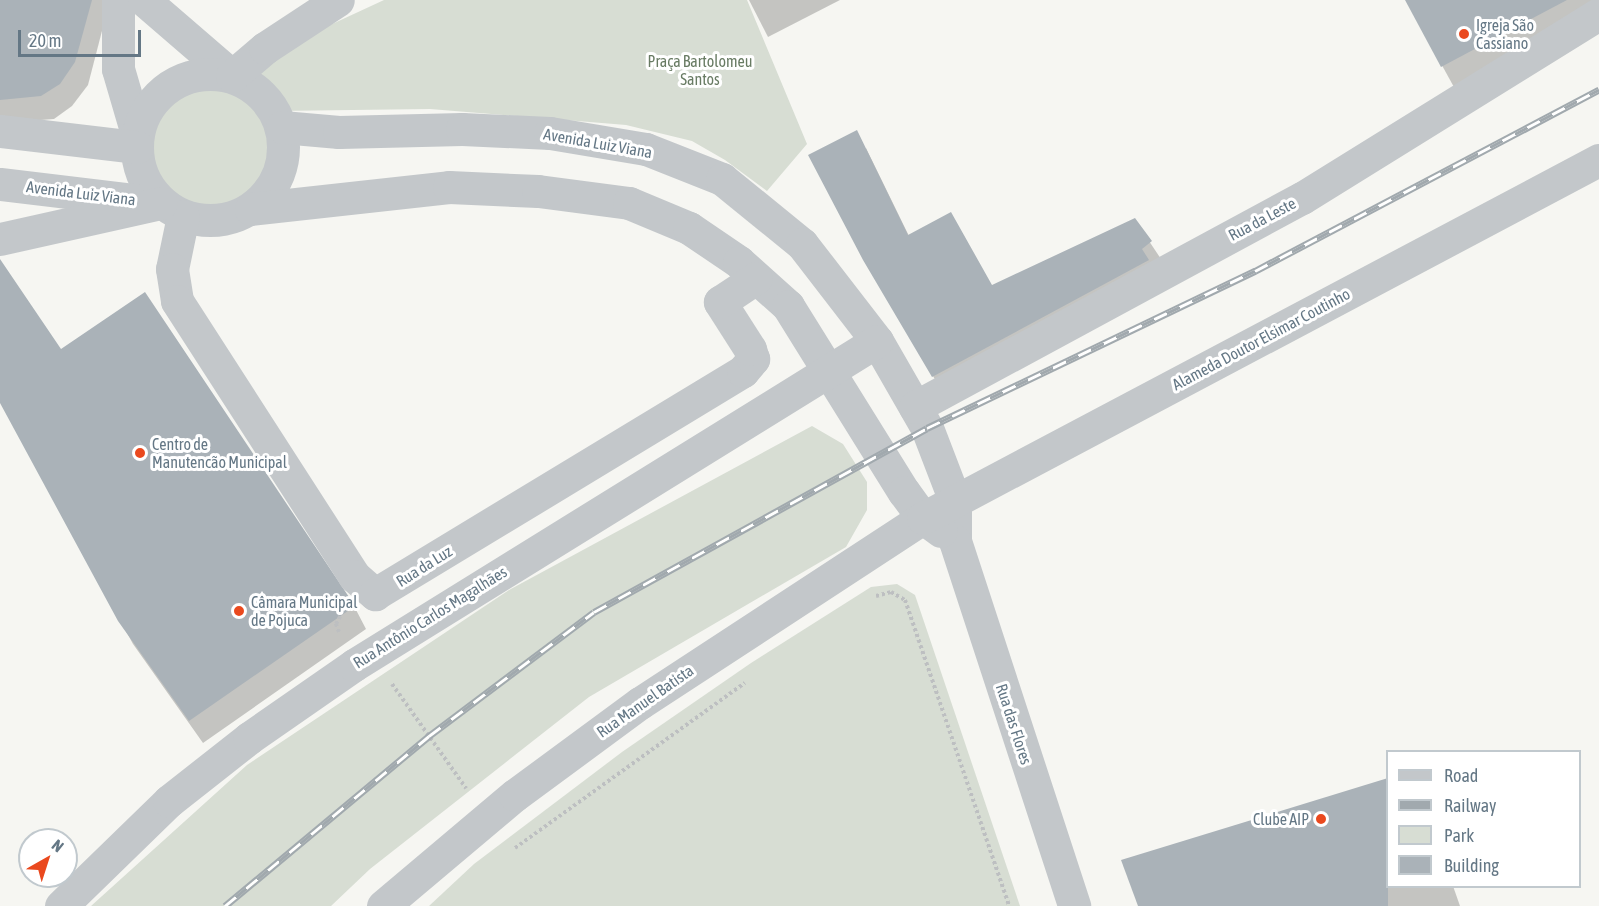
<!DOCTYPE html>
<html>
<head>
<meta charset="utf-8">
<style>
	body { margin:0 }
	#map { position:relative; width:1599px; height:906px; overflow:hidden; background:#f6f6f2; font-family:"Asap Condensed",sans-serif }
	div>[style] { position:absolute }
	.green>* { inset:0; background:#d7ddd3 }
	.shadow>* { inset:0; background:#0003 }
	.building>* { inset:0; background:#aab2b8 }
	.path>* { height:4px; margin-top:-2px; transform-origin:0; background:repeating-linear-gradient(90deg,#bdbfc1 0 3px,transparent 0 6px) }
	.minor>* { height:33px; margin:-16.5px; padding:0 16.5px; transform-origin:16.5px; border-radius:16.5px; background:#c3c7ca }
	.minor>.ring { margin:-16.5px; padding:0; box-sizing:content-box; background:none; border:33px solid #c3c7ca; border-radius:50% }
	.rail>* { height:7px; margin-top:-3.5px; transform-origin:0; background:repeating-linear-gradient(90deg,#fff 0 14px,#a1a9ae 0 28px); box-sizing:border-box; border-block:2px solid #a1a9ae }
	.dots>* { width:16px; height:16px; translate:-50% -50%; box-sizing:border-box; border:3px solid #fff; border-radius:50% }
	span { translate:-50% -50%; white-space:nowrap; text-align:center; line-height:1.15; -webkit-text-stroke:6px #fff; paint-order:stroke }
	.poi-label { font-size:16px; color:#647785 }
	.left { translate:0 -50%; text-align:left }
	.right { translate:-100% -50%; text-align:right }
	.park-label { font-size:16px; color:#687b63 }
	.street-label { font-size:16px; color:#647785 }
	.legend { position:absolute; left:1386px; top:750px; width:195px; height:138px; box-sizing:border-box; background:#fff; border:2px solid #c1c9ce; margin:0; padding:8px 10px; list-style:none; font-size:18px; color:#647785 }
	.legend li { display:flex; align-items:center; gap:12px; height:30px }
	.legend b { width:30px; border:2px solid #c1c9ce }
	.north { position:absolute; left:18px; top:828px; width:60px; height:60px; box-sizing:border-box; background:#fff; border:2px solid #c1c9ce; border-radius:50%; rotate:39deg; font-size:16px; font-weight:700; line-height:24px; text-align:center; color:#647785 }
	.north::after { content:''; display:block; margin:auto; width:21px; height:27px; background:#ea491e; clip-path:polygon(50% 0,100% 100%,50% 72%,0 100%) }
	.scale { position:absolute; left:18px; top:30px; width:123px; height:27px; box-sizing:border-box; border:3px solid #647785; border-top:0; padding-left:8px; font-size:18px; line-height:21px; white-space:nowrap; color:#647785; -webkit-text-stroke:4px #fff; paint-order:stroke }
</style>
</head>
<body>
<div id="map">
	<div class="green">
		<div style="clip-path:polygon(384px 0,747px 0,807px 144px,767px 191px,725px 160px,692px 141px,626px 125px,430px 109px,275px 111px,285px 150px,280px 173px,268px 194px,251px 209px,229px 219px,206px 221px,183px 216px,161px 203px,145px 183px,137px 159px,146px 111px,161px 91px,182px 78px,237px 68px)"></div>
		<div style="clip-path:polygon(812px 426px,843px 444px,867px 482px,867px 510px,846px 547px,589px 697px,370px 869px,331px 906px,91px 906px,247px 765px,509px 590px)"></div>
		<div style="clip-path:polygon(897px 584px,915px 595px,1020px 906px,429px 906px,474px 864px,622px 752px,751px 663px,871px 587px)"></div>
	</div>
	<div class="shadow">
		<div style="clip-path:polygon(0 0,110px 0,88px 85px,72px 106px,54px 119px,0 123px)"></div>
		<div style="clip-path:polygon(749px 0,840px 0,768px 37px)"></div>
		<div style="clip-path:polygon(1406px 0,1599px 0,1455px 89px)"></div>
		<div style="clip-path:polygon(866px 148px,909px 236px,991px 287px,1135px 220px,1161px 259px,943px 393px,864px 259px)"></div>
		<div style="clip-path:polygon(0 263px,61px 351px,354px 606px,366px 629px,203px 743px,133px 644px,0 400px)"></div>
		<div style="clip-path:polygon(1388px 886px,1453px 886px,1460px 906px,1140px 906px)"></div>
	</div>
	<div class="building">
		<div style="clip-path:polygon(0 0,92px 0,75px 62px,60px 84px,41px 96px,0 100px)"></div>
		<div style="clip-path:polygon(1405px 0,1567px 0,1441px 67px)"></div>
		<div style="clip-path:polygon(857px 130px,908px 235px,951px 212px,992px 285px,1135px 218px,1152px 241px,1142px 249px,1149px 260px,932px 377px,863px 260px,808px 155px)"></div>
		<div style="clip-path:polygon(0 259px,61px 349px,145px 292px,355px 606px,189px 721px,118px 621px,0 403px)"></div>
		<div style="clip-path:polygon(1388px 778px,1388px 906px,1138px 906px,1121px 860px)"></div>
	</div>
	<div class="path">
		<div style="left:876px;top:596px;width:16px;rotate:-15deg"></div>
		<div style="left:891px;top:592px;width:16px;rotate:30deg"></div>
		<div style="left:905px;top:600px;width:323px;rotate:71.2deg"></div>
		<div style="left:339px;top:632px;width:9px;rotate:-111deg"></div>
		<div style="left:336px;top:624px;width:10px;rotate:-61deg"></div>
		<div style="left:392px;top:684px;width:128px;rotate:54.6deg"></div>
		<div style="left:515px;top:848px;width:283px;rotate:-35.7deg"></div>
	</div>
	<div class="minor">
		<div style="left:118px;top:0;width:69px;rotate:90deg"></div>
		<div style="left:118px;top:69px;width:68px;rotate:73.7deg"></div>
		<div style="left:144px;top:0;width:116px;rotate:40.8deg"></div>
		<div class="ring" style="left:137px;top:74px;width:113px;height:113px"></div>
		<div style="left:232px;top:76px;width:43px;rotate:-40.3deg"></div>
		<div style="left:265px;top:48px;width:87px;rotate:-33.3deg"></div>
		<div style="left:282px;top:127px;width:57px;rotate:5deg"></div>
		<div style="left:339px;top:132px;width:123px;rotate:-1.4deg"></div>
		<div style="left:462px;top:129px;width:88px;rotate:2.6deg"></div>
		<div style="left:550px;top:133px;width:97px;rotate:9.5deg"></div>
		<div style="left:646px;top:149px;width:82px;rotate:21.5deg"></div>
		<div style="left:722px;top:179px;width:103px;rotate:39.1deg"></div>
		<div style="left:802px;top:244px;width:123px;rotate:52.3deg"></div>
		<div style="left:877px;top:341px;width:100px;rotate:60.1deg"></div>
		<div style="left:927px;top:428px;width:78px;rotate:69deg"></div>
		<div style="left:955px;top:501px;width:40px;rotate:90deg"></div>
		<div style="left:955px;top:541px;width:384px;rotate:71.9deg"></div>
		<div style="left:0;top:131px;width:138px;rotate:6.7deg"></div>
		<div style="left:0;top:184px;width:136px;rotate:6.8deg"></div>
		<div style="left:251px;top:209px;width:199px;rotate:-6.3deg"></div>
		<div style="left:449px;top:187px;width:89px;rotate:2.6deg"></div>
		<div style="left:538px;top:191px;width:92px;rotate:7.5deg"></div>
		<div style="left:629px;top:203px;width:65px;rotate:22.6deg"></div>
		<div style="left:689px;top:228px;width:60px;rotate:34.2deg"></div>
		<div style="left:739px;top:262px;width:66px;rotate:41.9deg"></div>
		<div style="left:788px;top:306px;width:219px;rotate:58.1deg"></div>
		<div style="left:904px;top:492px;width:32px;rotate:54deg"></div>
		<div style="left:923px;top:518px;width:22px;rotate:36deg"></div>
		<div style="left:183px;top:216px;width:54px;rotate:101.7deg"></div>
		<div style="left:172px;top:269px;width:32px;rotate:81deg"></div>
		<div style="left:177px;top:301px;width:327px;rotate:57.2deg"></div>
		<div style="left:354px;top:576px;width:28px;rotate:41deg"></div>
		<div style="left:375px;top:594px;width:430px;rotate:-31.2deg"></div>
		<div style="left:743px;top:371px;width:16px;rotate:-50deg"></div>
		<div style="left:753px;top:359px;width:10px;rotate:-107deg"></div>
		<div style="left:750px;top:349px;width:56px;rotate:-122.6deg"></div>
		<div style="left:720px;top:302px;width:43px;rotate:-33.7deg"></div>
		<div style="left:0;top:239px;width:165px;rotate:-12.6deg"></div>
		<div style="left:915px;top:407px;width:440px;rotate:-28.4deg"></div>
		<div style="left:1302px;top:198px;width:349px;rotate:-31.8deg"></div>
		<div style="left:61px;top:906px;width:151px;rotate:-44.2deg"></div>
		<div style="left:169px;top:801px;width:102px;rotate:-38.2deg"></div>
		<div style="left:249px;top:738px;width:128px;rotate:-34.8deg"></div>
		<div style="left:354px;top:665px;width:615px;rotate:-31.78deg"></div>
		<div style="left:383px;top:906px;width:172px;rotate:-40.1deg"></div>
		<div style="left:515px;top:795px;width:155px;rotate:-36.4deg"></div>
		<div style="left:640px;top:703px;width:338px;rotate:-33.2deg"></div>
		<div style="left:923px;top:518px;width:765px;rotate:-27.91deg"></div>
	</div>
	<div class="rail">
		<div style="left:225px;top:906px;width:266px;rotate:-39.8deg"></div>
		<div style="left:429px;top:736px;width:206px;rotate:-36.9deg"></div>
		<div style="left:594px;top:612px;width:380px;rotate:-28.9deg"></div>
		<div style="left:927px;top:428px;width:364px;rotate:-25.6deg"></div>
		<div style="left:1255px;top:271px;width:389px;rotate:-27.8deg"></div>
	</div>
	<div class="dots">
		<div style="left:1464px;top:34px;background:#ea491e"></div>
		<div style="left:140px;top:453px;background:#ea491e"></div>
		<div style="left:239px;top:611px;background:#ea491e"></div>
		<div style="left:1321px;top:819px;background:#ea491e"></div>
	</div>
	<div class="poi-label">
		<span class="left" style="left:1476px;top:34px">Igreja São<br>Cassiano</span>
		<span class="left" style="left:152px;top:453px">Centro de<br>Manutencão Municipal</span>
		<span class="left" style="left:251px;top:611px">Câmara Municipal<br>de Pojuca</span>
		<span class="right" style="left:1309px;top:819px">Clube AIP</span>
	</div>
	<div class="park-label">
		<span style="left:700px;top:70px">Praça Bartolomeu<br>Santos</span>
	</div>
	<div class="street-label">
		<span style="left:598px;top:143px;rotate:10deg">Avenida Luiz Viana</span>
		<span style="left:81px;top:193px;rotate:7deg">Avenida Luiz Viana</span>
		<span style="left:1262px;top:219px;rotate:-28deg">Rua da Leste</span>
		<span style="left:1261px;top:339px;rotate:-28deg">Alameda Doutor Elsimar Coutinho</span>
		<span style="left:424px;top:566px;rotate:-32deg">Rua da Luz</span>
		<span style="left:430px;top:617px;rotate:-32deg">Rua Antônio Carlos Magalhães</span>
		<span style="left:645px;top:701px;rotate:-35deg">Rua Manuel Batista</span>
		<span style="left:1014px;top:724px;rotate:72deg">Rua das Flores</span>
	</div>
	<ul class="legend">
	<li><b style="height:8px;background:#c3c7ca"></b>Road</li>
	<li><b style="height:8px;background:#a1a9ae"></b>Railway</li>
	<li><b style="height:16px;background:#d7ddd3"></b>Park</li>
	<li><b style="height:16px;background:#aab2b8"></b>Building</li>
	</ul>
	<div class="north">N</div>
	<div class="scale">20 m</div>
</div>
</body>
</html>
